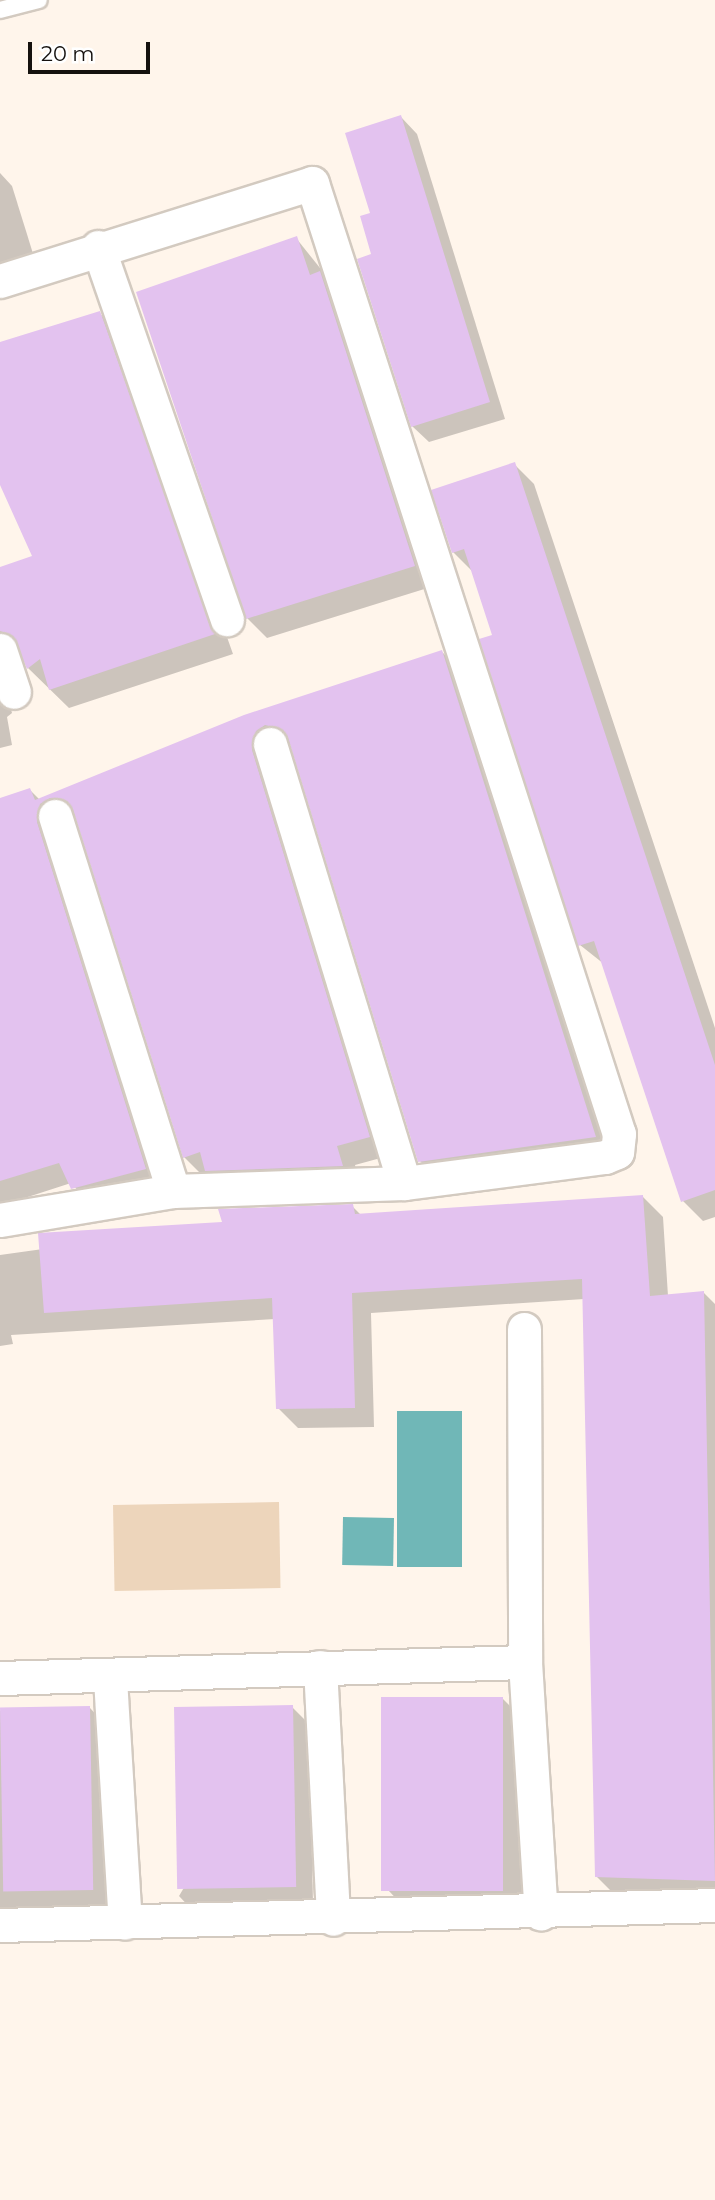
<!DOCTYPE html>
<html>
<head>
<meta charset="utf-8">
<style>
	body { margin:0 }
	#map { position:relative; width:715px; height:2200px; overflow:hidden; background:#fff5eb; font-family:Montserrat,sans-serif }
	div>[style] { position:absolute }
	.green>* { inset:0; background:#edd5bb; transform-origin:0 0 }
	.water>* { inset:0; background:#70b7b7; transform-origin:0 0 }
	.shadow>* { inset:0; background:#0003 }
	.building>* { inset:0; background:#e3c2ef; transform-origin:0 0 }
	.roads { filter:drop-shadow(2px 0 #d3cac0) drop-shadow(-2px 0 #d3cac0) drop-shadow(0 2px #d3cac0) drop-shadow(0 -2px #d3cac0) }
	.lane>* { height:16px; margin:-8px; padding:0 8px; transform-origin:8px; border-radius:8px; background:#fff }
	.street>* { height:33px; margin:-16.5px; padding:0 16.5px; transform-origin:16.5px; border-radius:16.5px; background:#fff }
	span { translate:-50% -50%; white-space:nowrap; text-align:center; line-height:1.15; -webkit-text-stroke:5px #fff; paint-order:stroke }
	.scale { position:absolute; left:28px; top:42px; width:122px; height:32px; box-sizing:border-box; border:4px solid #15110e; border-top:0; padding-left:9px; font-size:21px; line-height:24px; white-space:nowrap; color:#15110e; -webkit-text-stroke:5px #fff; paint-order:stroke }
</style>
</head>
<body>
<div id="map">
	<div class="green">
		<div style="left:279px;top:1502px;width:86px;height:166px;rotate:89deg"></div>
	</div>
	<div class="water">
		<div style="left:462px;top:1411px;width:156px;height:65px;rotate:90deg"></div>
		<div style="left:343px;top:1517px;width:51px;height:48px;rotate:1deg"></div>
	</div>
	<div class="shadow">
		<div style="clip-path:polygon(401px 117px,417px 134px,505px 419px,429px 442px,412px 426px,373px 255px,372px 214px)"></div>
		<div style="clip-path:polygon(0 173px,12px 186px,35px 260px,0 272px)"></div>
		<div style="clip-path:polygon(296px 238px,340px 293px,434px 586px,267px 638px,247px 618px)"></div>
		<div style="clip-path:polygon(99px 313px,119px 332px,233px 654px,69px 708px,28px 668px,22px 652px,13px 650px,0 666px,0 569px,34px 557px,0 481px,0 345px)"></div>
		<div style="clip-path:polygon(514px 464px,534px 484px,715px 1028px,715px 1217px,703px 1221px,683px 1201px,604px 964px,580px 945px,495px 636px,474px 573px,453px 552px)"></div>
		<div style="clip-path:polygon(442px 652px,461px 670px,614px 1155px,439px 1180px,420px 1161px,292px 745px,285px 744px,388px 1156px,355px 1165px,360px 1184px,203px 1176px,184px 1157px,77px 817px,69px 816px,164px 1188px,92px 1206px,71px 1183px,0 1206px,0 799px,30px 790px,40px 800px)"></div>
		<div style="clip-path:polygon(0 669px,12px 713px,7px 717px,12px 745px,0 748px)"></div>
		<div style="clip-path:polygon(643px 1197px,663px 1217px,668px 1296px,704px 1293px,715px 1304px,715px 1899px,617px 1897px,597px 1877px,584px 1299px,371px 1313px,374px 1427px,298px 1428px,278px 1408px,275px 1319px,11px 1335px,13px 1344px,0 1346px,0 1255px,352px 1206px,361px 1215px)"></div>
		<div style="clip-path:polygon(502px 1698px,522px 1718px,530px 1904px,408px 1911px,388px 1890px)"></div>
		<div style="clip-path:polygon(292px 1707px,309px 1724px,313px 1903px,195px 1913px,179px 1896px)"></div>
		<div style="clip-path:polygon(90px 1708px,106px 1725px,109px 1906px,0 1915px,0 1711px)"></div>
	</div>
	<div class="building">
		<div style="clip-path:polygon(401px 115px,490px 402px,411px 427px,357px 259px,371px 254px,360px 216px,370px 213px,345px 133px)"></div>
		<div style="clip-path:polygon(297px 236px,310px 275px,320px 271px,415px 566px,246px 619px,136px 292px)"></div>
		<div style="clip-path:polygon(100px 311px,215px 634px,49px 690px,40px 659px,27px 669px,13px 636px,0 631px,0 567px,32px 556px,0 485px,0 342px)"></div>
		<div style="clip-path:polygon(515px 462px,715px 1065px,715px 1190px,681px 1202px,594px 941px,578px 946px,479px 639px,492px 635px,464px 549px,452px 553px,431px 490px)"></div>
		<div style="clip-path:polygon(442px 650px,596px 1137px,418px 1162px,288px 738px,283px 730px,265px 725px,256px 731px,252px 750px,370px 1137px,337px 1146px,343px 1166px,205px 1171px,200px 1152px,183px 1158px,73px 810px,67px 801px,50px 798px,40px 804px,37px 822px,146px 1169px,71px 1189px,59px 1163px,0 1181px,0 798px,30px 788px,35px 800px,244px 715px)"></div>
		<div style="clip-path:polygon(643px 1195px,650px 1296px,704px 1291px,715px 1881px,595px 1877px,582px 1279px,352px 1293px,355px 1408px,276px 1409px,272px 1298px,44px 1313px,38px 1233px,222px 1222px,218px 1209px,353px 1204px,355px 1214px)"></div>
		<div style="left:381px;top:1697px;width:122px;height:194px"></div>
		<div style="left:293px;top:1705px;width:182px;height:119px;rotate:89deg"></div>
		<div style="left:90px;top:1706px;width:184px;height:90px;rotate:89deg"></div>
	</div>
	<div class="roads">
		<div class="lane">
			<div style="left:0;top:10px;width:40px;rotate:-14.4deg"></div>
		</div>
		<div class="street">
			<div style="left:98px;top:247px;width:394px;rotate:70.9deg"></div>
			<div style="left:0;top:281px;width:327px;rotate:-17.4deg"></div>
			<div style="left:312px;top:183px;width:999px;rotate:72.11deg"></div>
			<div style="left:619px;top:1134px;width:18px;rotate:96deg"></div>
			<div style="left:617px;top:1152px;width:13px;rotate:157deg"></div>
			<div style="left:605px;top:1157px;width:203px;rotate:172.6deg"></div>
			<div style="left:404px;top:1183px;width:231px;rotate:178deg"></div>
			<div style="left:173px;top:1191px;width:175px;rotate:170.5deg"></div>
			<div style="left:0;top:650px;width:44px;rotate:71.6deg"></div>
			<div style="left:270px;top:744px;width:459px;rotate:73deg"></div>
			<div style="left:55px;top:816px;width:393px;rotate:72.5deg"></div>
			<div style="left:524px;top:1329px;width:333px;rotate:89.8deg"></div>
			<div style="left:525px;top:1662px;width:252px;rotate:86.4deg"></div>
			<div style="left:320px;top:1667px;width:252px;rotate:87deg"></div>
			<div style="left:0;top:1678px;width:525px;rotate:-1.75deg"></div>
			<div style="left:110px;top:1679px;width:244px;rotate:86.5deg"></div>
			<div style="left:0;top:1925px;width:715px;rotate:-1.6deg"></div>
		</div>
	</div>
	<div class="scale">20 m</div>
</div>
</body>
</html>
